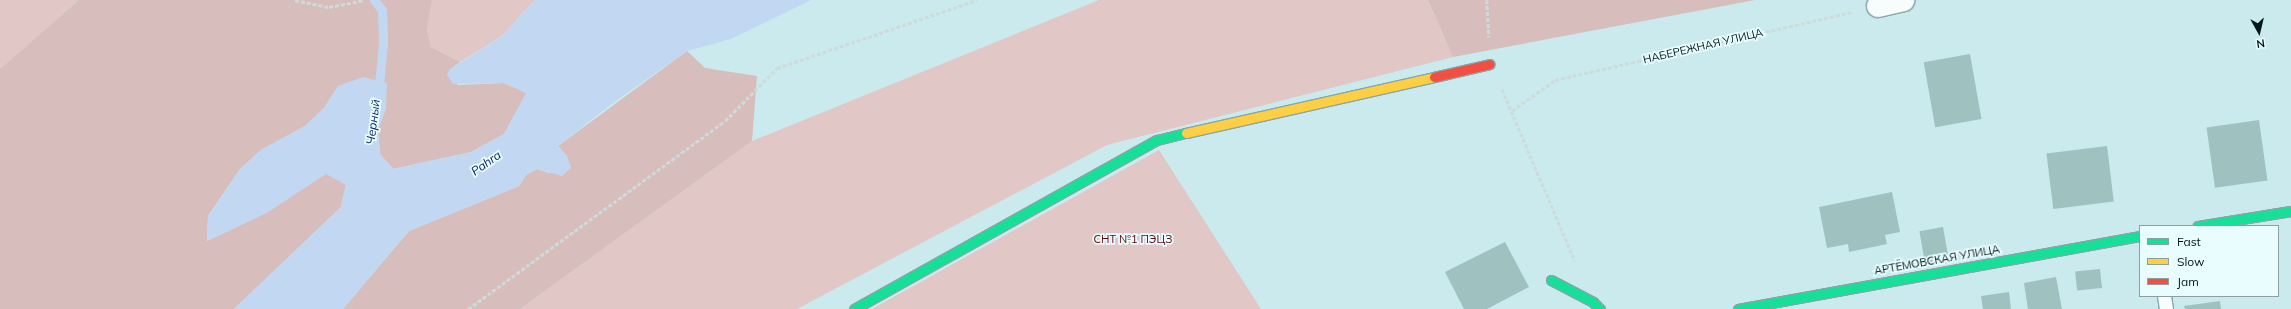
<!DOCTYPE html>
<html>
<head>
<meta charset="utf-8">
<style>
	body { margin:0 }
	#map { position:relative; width:2291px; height:309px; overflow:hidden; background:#caeaee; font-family:Mulish,sans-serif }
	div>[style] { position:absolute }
	.green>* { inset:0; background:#e1c7c6 }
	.forest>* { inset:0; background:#d7bdbc }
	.water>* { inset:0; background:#c2d8f2 }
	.stream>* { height:9px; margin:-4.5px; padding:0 4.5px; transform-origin:4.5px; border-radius:4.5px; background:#c2d8f2 }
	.building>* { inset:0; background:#9fc1c0; transform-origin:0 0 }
	.path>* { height:2.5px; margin-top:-1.25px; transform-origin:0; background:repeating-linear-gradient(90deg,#cfdada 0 4px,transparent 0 6px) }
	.roads { filter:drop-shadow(1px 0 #87a6aa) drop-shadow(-1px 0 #87a6aa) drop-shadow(0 1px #87a6aa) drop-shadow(0 -1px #87a6aa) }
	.lane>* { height:13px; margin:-6.5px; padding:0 6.5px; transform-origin:6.5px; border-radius:6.5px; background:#f7fcfc }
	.street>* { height:22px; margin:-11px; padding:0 11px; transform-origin:11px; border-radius:11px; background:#f7fcfc }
	.fast>* { height:9px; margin:-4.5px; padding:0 4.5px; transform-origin:4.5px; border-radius:4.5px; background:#16e098 }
	.slow>* { height:9px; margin:-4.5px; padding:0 4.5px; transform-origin:4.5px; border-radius:4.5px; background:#ffcf43 }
	.jam>* { height:9px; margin:-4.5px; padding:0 4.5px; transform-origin:4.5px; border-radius:4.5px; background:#f24e42 }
	span { translate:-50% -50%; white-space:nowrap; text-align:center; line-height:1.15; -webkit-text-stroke:3.5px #e9fcfe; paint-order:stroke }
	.street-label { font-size:11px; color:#011719 }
	.park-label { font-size:11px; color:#5b030d }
	.water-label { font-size:12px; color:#092364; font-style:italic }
	.legend { position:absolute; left:2139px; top:225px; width:140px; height:72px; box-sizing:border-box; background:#e9fcfe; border:1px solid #8ca0a2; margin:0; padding:5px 7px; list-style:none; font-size:12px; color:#011719 }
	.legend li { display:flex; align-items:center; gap:8px; height:20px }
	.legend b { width:20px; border:1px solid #8ca0a2 }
	.north { position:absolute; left:2239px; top:12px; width:40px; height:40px; -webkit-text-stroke:3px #e9fcfe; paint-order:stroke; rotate:172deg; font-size:11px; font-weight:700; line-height:16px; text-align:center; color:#011719 }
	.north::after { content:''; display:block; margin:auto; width:14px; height:18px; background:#011719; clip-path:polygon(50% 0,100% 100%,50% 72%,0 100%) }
</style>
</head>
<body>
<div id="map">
	<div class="green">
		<div style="clip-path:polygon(0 0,79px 0,0 69px)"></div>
		<div style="clip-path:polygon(432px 0,535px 0,502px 36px,460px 62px,431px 47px,427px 30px)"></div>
		<div style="clip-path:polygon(1099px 0,1428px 0,1453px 57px,1107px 145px,797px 309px,520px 309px,752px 141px)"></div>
		<div style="clip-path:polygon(1159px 150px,1261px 309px,872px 309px)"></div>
	</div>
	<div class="forest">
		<div style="clip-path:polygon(79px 0,432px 0,427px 30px,431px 47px,460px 62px,449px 70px,458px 85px,504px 83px,527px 93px,504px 134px,471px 152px,393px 169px,380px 154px,378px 130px,386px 108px,338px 86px,324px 108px,305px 126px,261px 150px,240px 169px,208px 216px,207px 241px,268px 212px,326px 173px,346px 184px,341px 207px,234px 309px,0 309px,0 69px)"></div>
		<div style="clip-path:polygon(1428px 0,1755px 0,1453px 57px)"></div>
		<div style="clip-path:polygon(687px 51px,705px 68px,757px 76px,752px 141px,520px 309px,343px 309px,409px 231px,519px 186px,526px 175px,537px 169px,549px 173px,567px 156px,558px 146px)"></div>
	</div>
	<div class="water">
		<div style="clip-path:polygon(535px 0,811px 0,731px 39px,687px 51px,613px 103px,558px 146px,567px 156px,571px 168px,562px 176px,537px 169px,526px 175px,519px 186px,409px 231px,343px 309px,234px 309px,341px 207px,346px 185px,326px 174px,268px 212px,207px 241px,208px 217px,240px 169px,261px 150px,305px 126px,324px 108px,338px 86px,363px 77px,387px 83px,386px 108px,378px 130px,380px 154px,393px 169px,471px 152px,504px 134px,526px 93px,504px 83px,453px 84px,447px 75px,449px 70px,502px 36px)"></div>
	</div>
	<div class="stream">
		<div style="left:374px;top:0;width:13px;rotate:51deg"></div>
		<div style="left:382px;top:10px;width:34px;rotate:88deg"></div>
		<div style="left:383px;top:44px;width:50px;rotate:95.7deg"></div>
	</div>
	<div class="building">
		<div style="left:1970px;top:54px;width:66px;height:47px;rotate:80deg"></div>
		<div style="left:2259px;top:120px;width:61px;height:53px;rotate:82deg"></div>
		<div style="left:2107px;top:146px;width:56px;height:61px;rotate:83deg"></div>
		<div style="clip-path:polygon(1892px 192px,1900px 232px,1885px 235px,1887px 244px,1849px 252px,1848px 244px,1827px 248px,1819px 207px)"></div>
		<div style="left:1943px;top:227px;width:34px;height:24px;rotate:80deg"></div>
		<div style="clip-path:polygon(1505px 242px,1529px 287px,1487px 309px,1464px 309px,1445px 272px)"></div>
		<div style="left:2100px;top:269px;width:19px;height:25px;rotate:84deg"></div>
		<div style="clip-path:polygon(2056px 277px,2062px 309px,2028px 309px,2024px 283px)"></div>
		<div style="clip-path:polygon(2009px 292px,2011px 309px,1983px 309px,1981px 296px)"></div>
		<div style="clip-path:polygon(2220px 301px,2221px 309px,2185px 309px,2184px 306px)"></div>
	</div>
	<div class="path">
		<div style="left:295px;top:0;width:35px;rotate:12deg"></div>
		<div style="left:329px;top:7px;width:36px;rotate:-11deg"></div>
		<div style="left:1487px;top:0;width:37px;rotate:87deg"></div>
		<div style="left:1502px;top:89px;width:187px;rotate:67deg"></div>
		<div style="left:1512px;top:111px;width:53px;rotate:-35.8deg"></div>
		<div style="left:1555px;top:80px;width:305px;rotate:-12.9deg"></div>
		<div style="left:468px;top:309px;width:318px;rotate:-36.2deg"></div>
		<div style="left:725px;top:121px;width:74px;rotate:-45.5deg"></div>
		<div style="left:777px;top:68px;width:211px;rotate:-18.8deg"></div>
	</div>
	<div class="roads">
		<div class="lane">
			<div style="left:2164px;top:296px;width:13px;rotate:81deg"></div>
		</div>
		<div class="street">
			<div style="left:1878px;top:6px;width:26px;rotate:-13deg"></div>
		</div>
		<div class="fast">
			<div style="left:2198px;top:226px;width:94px;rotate:-9.2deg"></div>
			<div style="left:1551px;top:280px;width:47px;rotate:27.6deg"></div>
			<div style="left:1593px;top:302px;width:10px;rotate:45deg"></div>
			<div style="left:854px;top:309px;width:347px;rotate:-29.2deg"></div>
			<div style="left:1157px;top:140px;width:30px;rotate:-14deg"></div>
			<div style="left:1738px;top:309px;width:409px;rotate:-10.3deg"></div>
		</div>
		<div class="slow">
			<div style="left:1186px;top:133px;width:254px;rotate:-12.7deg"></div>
		</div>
		<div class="jam">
			<div style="left:1434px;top:77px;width:57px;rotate:-13.1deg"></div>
		</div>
	</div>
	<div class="street-label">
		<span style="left:1703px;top:46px;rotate:-13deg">НАБЕРЕЖНАЯ УЛИЦА</span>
		<span style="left:1937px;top:260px;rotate:-10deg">АРТЁМОВСКАЯ УЛИЦА</span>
	</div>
	<div class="park-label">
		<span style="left:1133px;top:239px">СНТ №1 ПЭЦЗ</span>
	</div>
	<div class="water-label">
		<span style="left:373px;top:122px;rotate:-83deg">Черный</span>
		<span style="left:486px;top:163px;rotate:-35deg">Pahra</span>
	</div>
	<ul class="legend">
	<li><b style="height:5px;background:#16e098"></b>Fast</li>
	<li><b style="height:5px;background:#ffcf43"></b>Slow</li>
	<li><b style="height:5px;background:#f24e42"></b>Jam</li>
	</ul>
	<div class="north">N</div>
</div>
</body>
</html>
